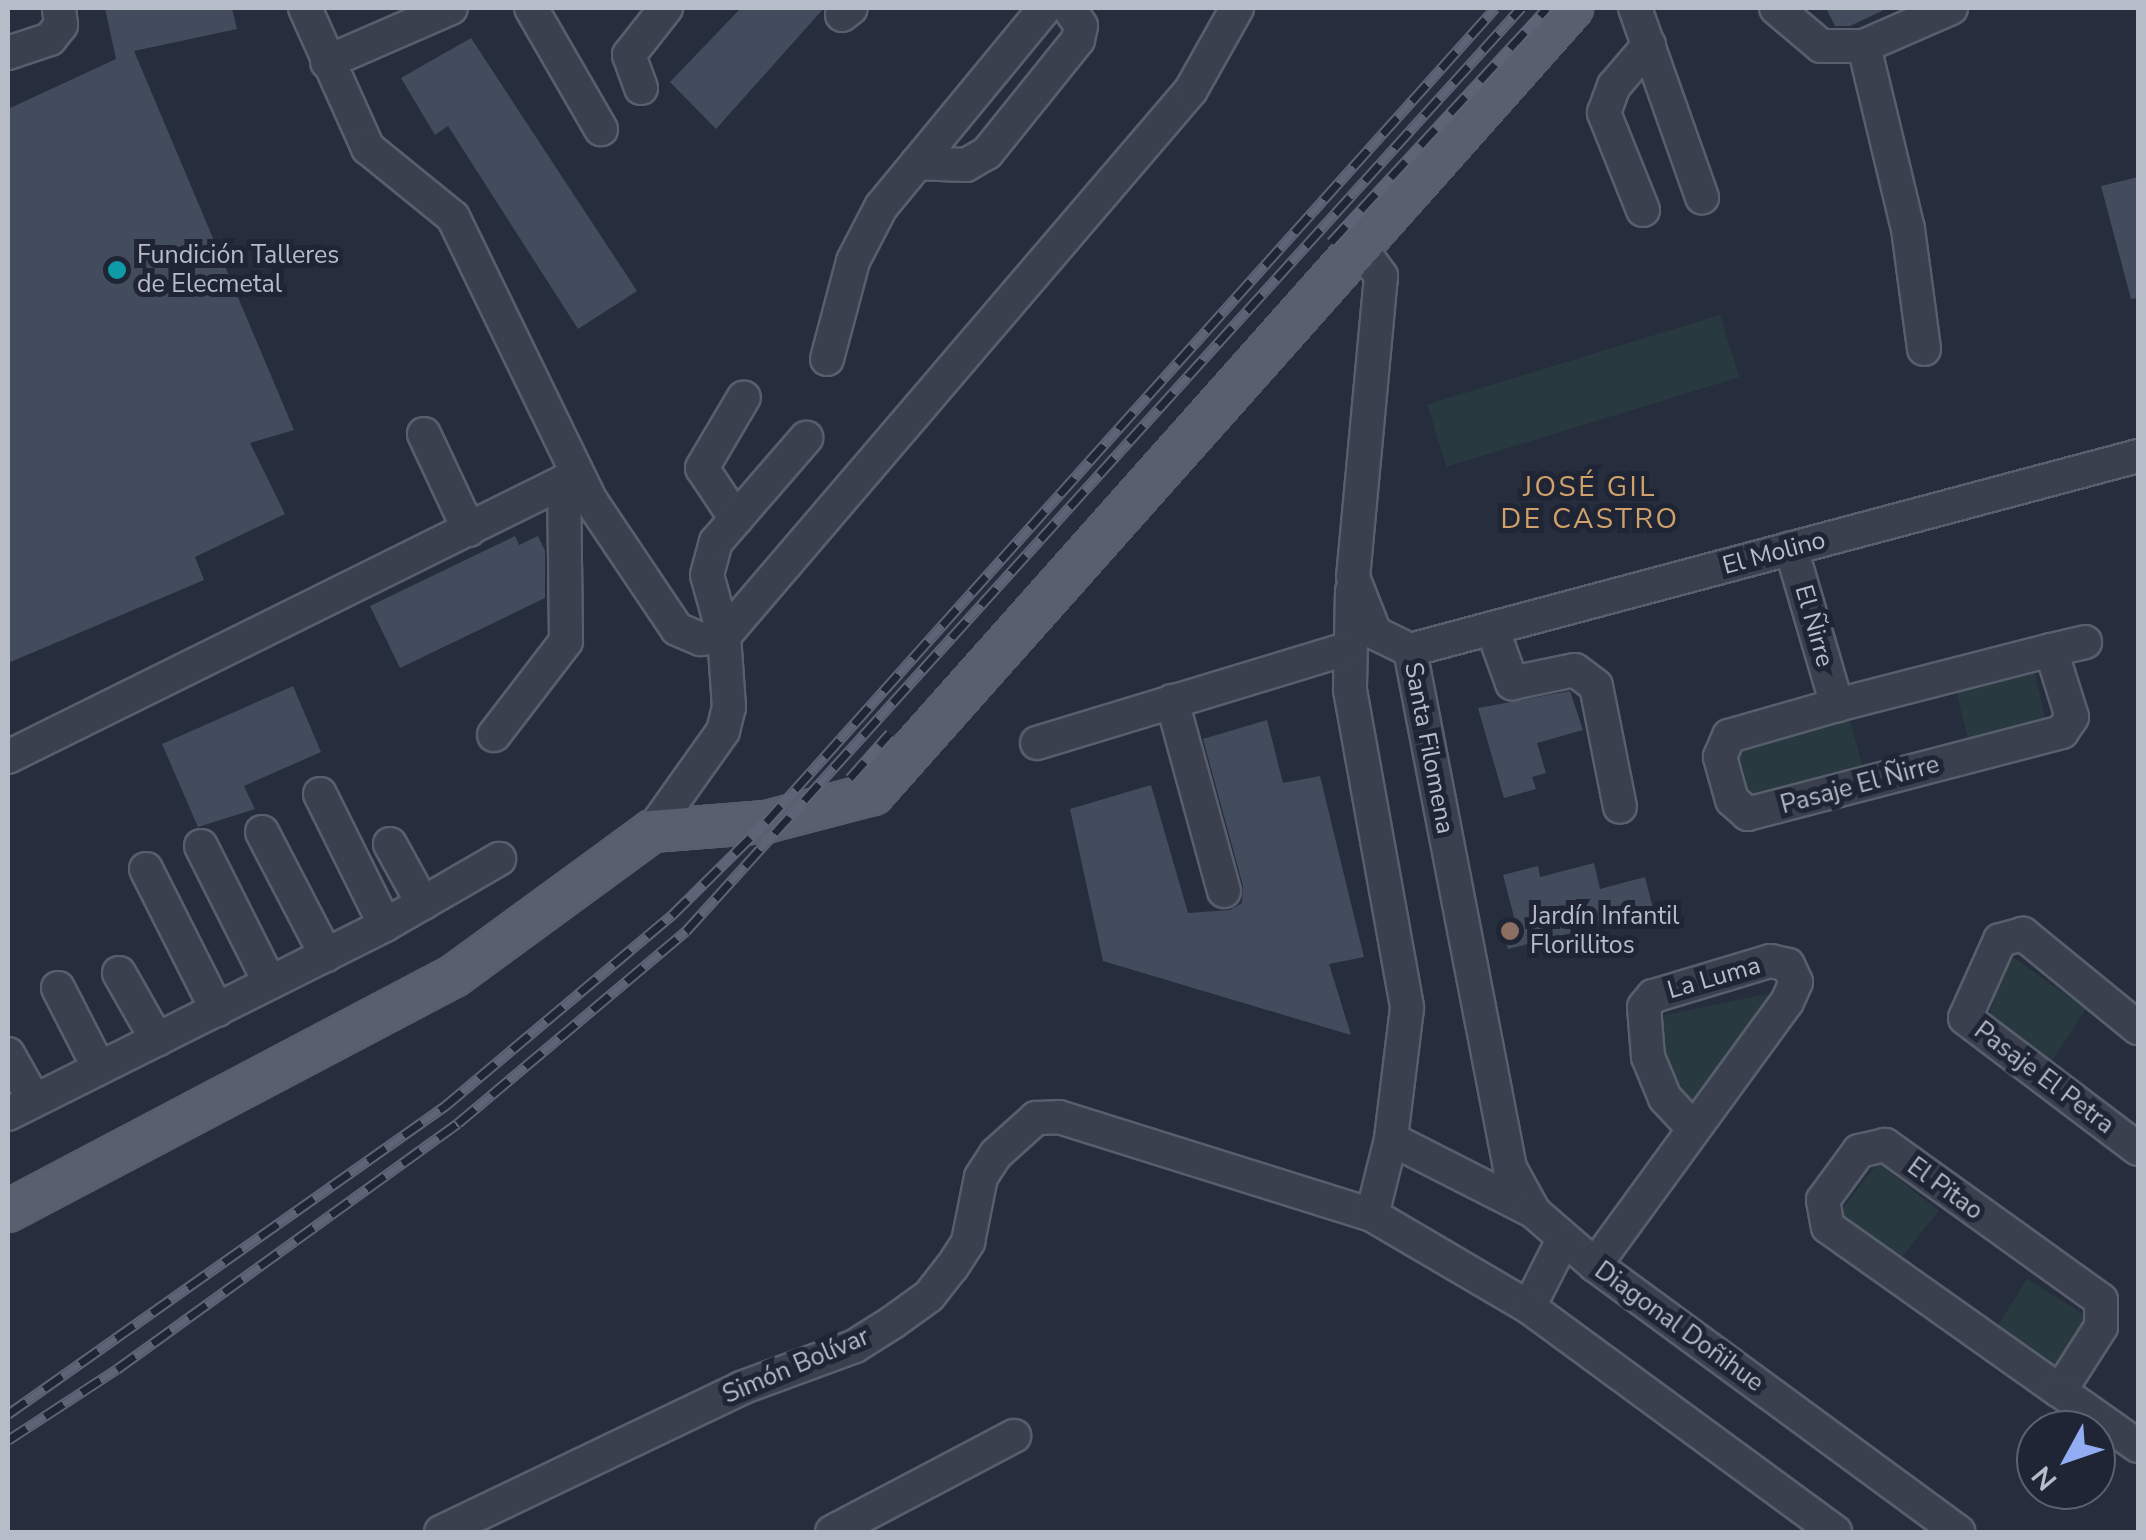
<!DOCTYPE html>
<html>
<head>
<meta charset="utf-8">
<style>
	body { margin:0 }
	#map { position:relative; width:2146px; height:1540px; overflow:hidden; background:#262e3e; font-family:"Nunito Sans",sans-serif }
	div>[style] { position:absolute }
	.green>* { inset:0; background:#283a3f; transform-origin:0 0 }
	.building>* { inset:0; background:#434c5d }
	.roads { filter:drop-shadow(2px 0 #585e6c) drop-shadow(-2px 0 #585e6c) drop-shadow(0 2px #585e6c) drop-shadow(0 -2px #585e6c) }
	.minor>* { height:32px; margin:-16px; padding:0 16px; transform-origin:16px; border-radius:16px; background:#3a404e }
	.major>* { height:40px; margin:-20px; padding:0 20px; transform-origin:20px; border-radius:20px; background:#585f6e }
	.rail>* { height:11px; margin-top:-5.5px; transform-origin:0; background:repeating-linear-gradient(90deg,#1f2534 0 22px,#5c6475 0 44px); box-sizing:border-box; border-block:2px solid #5c6475 }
	.dots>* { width:28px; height:28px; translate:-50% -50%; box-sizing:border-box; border:5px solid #1f2534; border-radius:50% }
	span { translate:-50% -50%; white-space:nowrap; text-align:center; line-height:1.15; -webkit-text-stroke:10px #1f2534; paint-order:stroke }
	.poi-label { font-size:25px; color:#b7bcc9 }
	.left { translate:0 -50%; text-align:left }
	.street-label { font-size:25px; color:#b7bcc9 }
	.neighbourhood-label { font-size:28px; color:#d0a16a; letter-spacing:2.5px }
	.frame { position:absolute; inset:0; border:10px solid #b7bcc9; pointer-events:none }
	.north { position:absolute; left:2016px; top:1410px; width:100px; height:100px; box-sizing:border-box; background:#1f2534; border:2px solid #5c6170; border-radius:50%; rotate:230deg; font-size:28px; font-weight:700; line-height:40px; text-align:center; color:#b7bcc9 }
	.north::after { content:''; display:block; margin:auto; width:35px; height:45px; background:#92adf3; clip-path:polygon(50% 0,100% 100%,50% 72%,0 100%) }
</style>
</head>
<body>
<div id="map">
	<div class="green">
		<div style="left:1720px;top:315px;width:65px;height:306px;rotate:73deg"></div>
		<div style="left:2033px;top:666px;width:61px;height:80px;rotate:77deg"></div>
		<div style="left:1848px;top:713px;width:65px;height:116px;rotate:75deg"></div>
		<div style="clip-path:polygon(2007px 953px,2086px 1009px,2048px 1067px,1988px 1020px)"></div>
		<div style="clip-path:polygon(1783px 991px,1694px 1108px,1672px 1096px,1655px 1053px,1660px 1016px)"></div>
		<div style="left:1878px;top:1163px;width:77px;height:67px;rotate:38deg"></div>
		<div style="left:2027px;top:1279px;width:75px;height:59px;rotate:32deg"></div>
	</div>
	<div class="building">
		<div style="clip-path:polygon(105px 8px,232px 8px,237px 29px,134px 51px,294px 430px,250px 443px,285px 514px,195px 557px,204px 580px,8px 663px,8px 109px,116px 59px)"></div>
		<div style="clip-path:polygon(741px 8px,824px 8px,716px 129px,670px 82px)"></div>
		<div style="clip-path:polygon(1826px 8px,1888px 8px,1850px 26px,1835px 26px)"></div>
		<div style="clip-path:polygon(471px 38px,637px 291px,578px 329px,448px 126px,435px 135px,401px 78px)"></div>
		<div style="clip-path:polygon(2138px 177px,2138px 298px,2131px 299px,2101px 186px)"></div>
		<div style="clip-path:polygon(515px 536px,519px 545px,538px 536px,545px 551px,545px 598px,400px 668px,370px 606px)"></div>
		<div style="clip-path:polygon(293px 686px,321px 752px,244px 786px,255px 809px,198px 827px,162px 744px)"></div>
		<div style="clip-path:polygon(1570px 691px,1583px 730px,1537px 743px,1546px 773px,1532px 777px,1536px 789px,1504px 798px,1478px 708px)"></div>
		<div style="clip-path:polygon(1267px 720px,1283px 783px,1320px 776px,1364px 957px,1329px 964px,1351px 1035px,1103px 961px,1070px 809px,1151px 785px,1188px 913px,1230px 910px,1242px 903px,1243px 886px,1203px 739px)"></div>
		<div style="clip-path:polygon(1594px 863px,1600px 889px,1645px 877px,1654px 912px,1508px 949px,1501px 921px,1514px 917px,1503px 875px,1538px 866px,1540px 877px)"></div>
	</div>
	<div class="roads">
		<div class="minor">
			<div style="left:305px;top:8px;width:154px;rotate:65.8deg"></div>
			<div style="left:368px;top:148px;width:109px;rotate:39.1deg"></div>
			<div style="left:453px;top:217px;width:316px;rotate:64.1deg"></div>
			<div style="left:591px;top:501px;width:154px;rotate:56.1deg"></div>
			<div style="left:677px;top:629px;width:26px;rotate:23deg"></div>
			<div style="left:701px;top:639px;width:23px;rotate:-7deg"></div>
			<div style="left:724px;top:636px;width:718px;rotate:-49.46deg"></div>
			<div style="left:1191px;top:90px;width:94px;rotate:-60.7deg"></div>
			<div style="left:531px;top:8px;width:140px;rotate:60deg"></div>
			<div style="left:1635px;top:8px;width:201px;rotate:70.5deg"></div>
			<div style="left:1776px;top:8px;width:59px;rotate:40.2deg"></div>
			<div style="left:1821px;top:46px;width:43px"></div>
			<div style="left:1864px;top:46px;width:95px;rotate:-23.6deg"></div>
			<div style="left:842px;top:15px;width:11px;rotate:-38deg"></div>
			<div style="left:1864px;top:46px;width:188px;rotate:76.5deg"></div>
			<div style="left:1908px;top:229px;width:121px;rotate:82.4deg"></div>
			<div style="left:8px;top:53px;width:44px;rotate:-18.4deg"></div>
			<div style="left:50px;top:39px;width:18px;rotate:-52deg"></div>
			<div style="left:61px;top:25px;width:17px;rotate:-97deg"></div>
			<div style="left:327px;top:62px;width:135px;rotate:-23.5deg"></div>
			<div style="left:641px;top:88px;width:35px;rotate:-110deg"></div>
			<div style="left:629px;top:55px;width:60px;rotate:-51.8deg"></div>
			<div style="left:917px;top:163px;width:49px;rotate:2.3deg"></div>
			<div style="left:966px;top:165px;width:24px;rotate:-30deg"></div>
			<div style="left:987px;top:153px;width:145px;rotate:-51.2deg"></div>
			<div style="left:1078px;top:40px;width:14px;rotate:-78deg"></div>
			<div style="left:1081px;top:26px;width:22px;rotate:-124deg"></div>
			<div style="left:1643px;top:210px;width:105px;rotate:-111.9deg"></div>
			<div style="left:1604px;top:113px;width:29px;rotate:-70deg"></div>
			<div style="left:1614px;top:86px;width:54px;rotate:-49.5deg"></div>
			<div style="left:1360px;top:247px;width:36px;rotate:54deg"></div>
			<div style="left:1381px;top:276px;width:302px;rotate:95.3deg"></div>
			<div style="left:1353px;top:577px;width:60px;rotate:68.6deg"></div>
			<div style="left:1375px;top:633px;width:39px;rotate:26deg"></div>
			<div style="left:1410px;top:650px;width:528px;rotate:79.07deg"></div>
			<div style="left:1510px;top:1168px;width:50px;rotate:61.4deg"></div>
			<div style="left:827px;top:359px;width:101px;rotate:-75.1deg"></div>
			<div style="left:853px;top:261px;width:61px;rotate:-62.6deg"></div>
			<div style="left:881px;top:207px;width:258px;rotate:-50.5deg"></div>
			<div style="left:424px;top:434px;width:106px;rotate:64.9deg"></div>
			<div style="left:736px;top:519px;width:61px;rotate:-123.7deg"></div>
			<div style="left:702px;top:468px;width:82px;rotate:-59.4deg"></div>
			<div style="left:1791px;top:548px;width:164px;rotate:73.7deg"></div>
			<div style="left:1352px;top:591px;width:99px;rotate:91.2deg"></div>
			<div style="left:1350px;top:690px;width:323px;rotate:79.8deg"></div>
			<div style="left:1407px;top:1008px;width:132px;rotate:97deg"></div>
			<div style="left:1391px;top:1139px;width:78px;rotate:104deg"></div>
			<div style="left:1492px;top:628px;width:59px;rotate:70deg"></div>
			<div style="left:1512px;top:683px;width:64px;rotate:-11.7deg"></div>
			<div style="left:1575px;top:670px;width:26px;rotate:37deg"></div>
			<div style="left:1596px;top:686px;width:123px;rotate:78.8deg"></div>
			<div style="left:1410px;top:650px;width:753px;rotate:-14.92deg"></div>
			<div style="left:2051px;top:650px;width:70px;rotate:72.6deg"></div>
			<div style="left:2072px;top:717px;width:18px;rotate:124deg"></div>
			<div style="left:2062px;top:732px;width:325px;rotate:165.4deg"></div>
			<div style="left:1748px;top:814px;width:21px;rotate:-139deg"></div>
			<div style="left:1732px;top:800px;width:45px;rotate:-105.6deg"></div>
			<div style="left:1720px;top:757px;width:23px;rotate:-67deg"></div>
			<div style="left:1729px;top:736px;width:112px;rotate:-16deg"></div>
			<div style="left:1837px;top:705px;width:221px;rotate:-14.4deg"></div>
			<div style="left:2051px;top:650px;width:35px;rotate:-13deg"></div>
			<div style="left:1172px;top:701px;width:197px;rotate:74.7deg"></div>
			<div style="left:494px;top:735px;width:118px;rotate:-52.5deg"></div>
			<div style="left:566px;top:641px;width:160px;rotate:-90.7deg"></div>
			<div style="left:1037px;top:743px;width:327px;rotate:-16.9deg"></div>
			<div style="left:8px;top:757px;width:635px;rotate:-26.36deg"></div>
			<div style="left:320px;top:794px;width:146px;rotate:63.6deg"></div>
			<div style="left:652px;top:831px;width:123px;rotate:-54.6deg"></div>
			<div style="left:723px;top:731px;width:25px;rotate:-76deg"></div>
			<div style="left:729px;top:707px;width:71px;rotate:-94deg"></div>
			<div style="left:724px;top:636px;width:63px;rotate:-105.6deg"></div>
			<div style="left:707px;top:575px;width:34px;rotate:-75deg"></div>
			<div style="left:716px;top:542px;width:138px;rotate:-49.1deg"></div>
			<div style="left:262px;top:832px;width:139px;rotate:62.5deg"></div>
			<div style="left:390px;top:844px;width:68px;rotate:61.2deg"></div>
			<div style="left:201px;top:846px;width:153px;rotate:63.3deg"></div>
			<div style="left:146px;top:869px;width:158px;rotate:63.3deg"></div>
			<div style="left:119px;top:973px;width:77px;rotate:60.4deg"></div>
			<div style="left:58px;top:988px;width:90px;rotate:62.9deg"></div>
			<div style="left:2138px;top:1028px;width:149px;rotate:-140.7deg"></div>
			<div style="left:2023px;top:934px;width:24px;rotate:165deg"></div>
			<div style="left:2000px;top:940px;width:85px;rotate:114.2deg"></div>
			<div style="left:1965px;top:1018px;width:217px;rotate:37.1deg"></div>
			<div style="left:8px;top:1054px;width:53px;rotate:60.5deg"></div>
			<div style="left:8px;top:1114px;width:422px;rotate:-26.6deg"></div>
			<div style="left:385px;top:925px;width:132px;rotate:-30.1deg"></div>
			<div style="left:1391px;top:1139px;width:161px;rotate:27deg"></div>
			<div style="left:1534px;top:1212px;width:81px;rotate:41deg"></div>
			<div style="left:1595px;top:1265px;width:451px;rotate:36.3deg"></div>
			<div style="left:1595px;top:1265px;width:326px;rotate:-53.9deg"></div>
			<div style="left:1787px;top:1002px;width:22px;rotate:-66deg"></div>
			<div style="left:1796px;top:982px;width:19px;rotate:-115deg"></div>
			<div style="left:1788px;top:965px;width:18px;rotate:-167deg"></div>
			<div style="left:1770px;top:961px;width:122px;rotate:163.3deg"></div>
			<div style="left:1653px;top:996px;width:14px;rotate:129deg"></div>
			<div style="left:1644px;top:1007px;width:50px;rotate:85.4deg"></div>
			<div style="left:1648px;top:1057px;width:44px;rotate:67.5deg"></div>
			<div style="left:1665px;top:1098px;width:41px;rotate:47deg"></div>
			<div style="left:1529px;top:1307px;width:75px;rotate:-63.1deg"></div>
			<div style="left:2060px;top:1391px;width:76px;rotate:-57.4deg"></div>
			<div style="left:2101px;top:1327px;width:27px;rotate:-90deg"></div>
			<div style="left:2101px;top:1300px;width:266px;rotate:-144.3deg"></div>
			<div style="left:1885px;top:1145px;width:27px;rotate:167deg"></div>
			<div style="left:1859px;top:1151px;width:61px;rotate:126.3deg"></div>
			<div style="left:1823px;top:1200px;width:27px;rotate:80deg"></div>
			<div style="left:1828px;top:1227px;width:284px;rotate:35.3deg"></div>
			<div style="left:2060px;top:1391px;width:95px;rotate:35.2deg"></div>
			<div style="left:441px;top:1532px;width:333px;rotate:-25.6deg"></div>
			<div style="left:741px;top:1388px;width:121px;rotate:-20.2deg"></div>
			<div style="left:855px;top:1346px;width:45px;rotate:-32.3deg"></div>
			<div style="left:893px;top:1322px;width:44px;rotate:-35.8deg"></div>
			<div style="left:929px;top:1296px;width:37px;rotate:-52deg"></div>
			<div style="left:952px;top:1267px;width:30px;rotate:-57deg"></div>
			<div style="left:968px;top:1242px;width:66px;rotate:-78.7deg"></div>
			<div style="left:981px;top:1177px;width:27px;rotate:-57deg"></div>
			<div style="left:996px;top:1154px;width:54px;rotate:-42deg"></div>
			<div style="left:1036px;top:1118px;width:23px;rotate:-2deg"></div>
			<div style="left:1059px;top:1117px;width:328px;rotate:17.4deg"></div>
			<div style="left:1372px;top:1215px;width:182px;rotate:30.4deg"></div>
			<div style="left:1529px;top:1307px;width:380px;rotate:36.3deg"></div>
			<div style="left:832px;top:1532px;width:206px;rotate:-27.8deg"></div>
		</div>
		<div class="major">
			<div style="left:8px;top:1211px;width:504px;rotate:-27.79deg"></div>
			<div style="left:454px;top:976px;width:245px;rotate:-36.2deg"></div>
			<div style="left:652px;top:831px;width:114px;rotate:-4.5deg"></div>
			<div style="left:766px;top:822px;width:111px;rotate:-14.7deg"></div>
			<div style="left:873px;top:794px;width:1052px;rotate:-48.35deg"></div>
		</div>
	</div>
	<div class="rail">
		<div style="left:1331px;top:242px;width:318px;rotate:-47.3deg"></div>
		<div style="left:850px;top:778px;width:60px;rotate:-48.4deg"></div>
		<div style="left:8px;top:1414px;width:535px;rotate:-35.18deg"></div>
		<div style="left:445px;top:1106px;width:297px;rotate:-40.1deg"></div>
		<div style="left:672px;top:915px;width:132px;rotate:-44.7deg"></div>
		<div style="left:766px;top:822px;width:1093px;rotate:-48.15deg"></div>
		<div style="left:8px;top:1440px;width:130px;rotate:-33.1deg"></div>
		<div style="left:117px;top:1369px;width:420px;rotate:-35.8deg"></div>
		<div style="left:458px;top:1123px;width:298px;rotate:-40.1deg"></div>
		<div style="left:686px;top:931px;width:1245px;rotate:-47.87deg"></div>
	</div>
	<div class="dots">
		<div style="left:117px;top:270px;background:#0f9aa8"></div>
		<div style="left:1510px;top:931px;background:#8d6e63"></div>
	</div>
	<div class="poi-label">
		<span class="left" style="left:137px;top:270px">Fundición Talleres<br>de Elecmetal</span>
		<span class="left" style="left:1530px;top:931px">Jardín Infantil<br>Florillitos</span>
	</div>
	<div class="street-label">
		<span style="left:1774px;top:553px;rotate:-15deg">El Molino</span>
		<span style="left:1814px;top:626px;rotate:74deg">El Ñirre</span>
		<span style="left:1429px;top:748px;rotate:79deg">Santa Filomena</span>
		<span style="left:1860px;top:785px;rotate:-15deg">Pasaje El Ñirre</span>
		<span style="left:1714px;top:978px;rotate:-16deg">La Luma</span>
		<span style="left:2044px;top:1078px;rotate:37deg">Pasaje El Petra</span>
		<span style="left:1945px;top:1189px;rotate:36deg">El Pitao</span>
		<span style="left:1679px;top:1327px;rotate:36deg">Diagonal Doñihue</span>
		<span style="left:796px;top:1366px;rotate:-23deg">Simón Bolívar</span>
	</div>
	<div class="neighbourhood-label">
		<span style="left:1590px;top:503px">JOSÉ GIL<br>DE CASTRO</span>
	</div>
	<div class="frame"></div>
	<div class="north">N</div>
</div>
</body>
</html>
